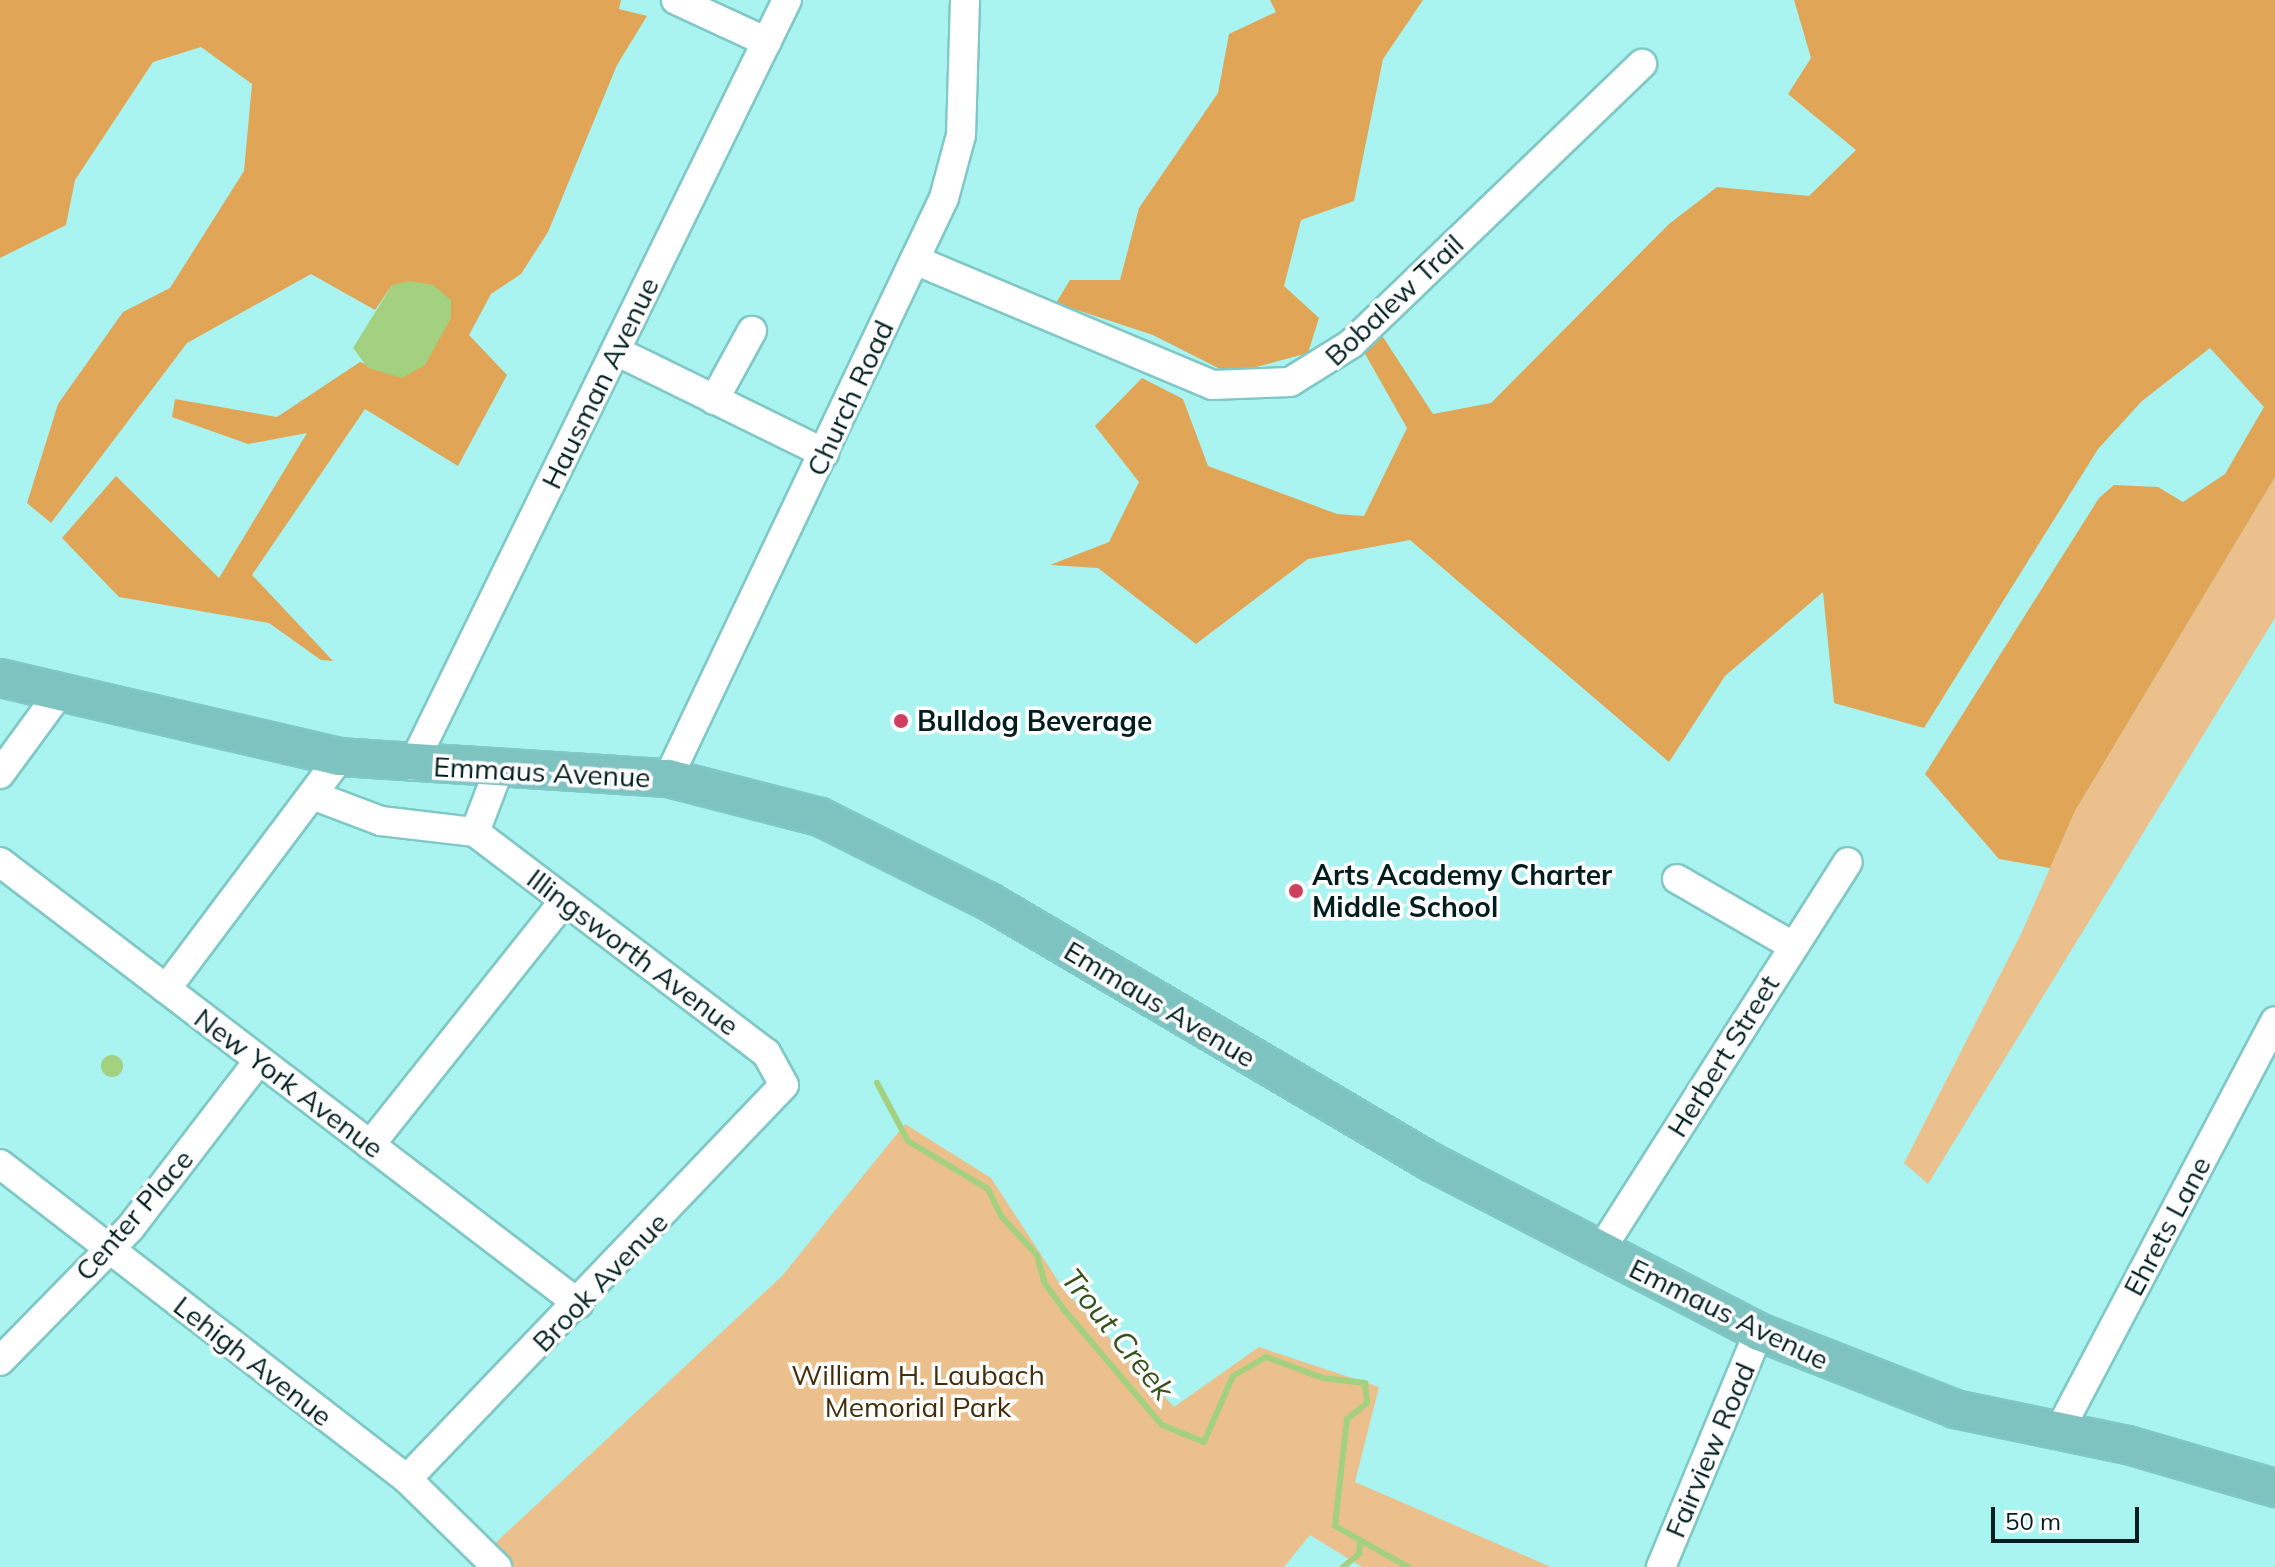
<!DOCTYPE html>
<html>
<head>
<meta charset="utf-8">
<style>
	body { margin:0 }
	#map { position:relative; width:2275px; height:1567px; overflow:hidden; background:#a9f4f0; font-family:Mulish,sans-serif }
	div>[style] { position:absolute }
	.green>* { inset:0; background:#ebc08c }
	.forest>* { inset:0; background:#e0a556 }
	.water>* { inset:0; background:#a4d180 }
	.round { border-radius:50% }
	.stream>* { height:6px; margin:-3px; padding:0 3px; transform-origin:3px; border-radius:3px; background:#a4d180 }
	.roads { filter:drop-shadow(2px 0 #7fc8c5) drop-shadow(-2px 0 #7fc8c5) drop-shadow(0 2px #7fc8c5) drop-shadow(0 -2px #7fc8c5) }
	.minor>* { height:28px; margin:-14px; padding:0 14px; transform-origin:14px; border-radius:14px; background:#fff }
	.major>* { height:36px; margin:-18px; padding:0 18px; transform-origin:18px; border-radius:18px; background:#7fc3c1 }
	.dots>* { width:22px; height:22px; translate:-50% -50%; box-sizing:border-box; border:4px solid #fff; border-radius:50% }
	span { translate:-50% -50%; white-space:nowrap; text-align:center; line-height:1.15; -webkit-text-stroke:7px #fff; paint-order:stroke }
	.street-label { font-size:28px; color:#001e1e }
	.poi-label { font-size:28px; color:#001e1e; font-weight:700 }
	.left { translate:0 -50%; text-align:left }
	.park-label { font-size:28px; color:#442d09 }
	.water-label { font-size:30px; color:#35521a; font-style:italic }
	.scale { position:absolute; left:1991px; top:1507px; width:148px; height:36px; box-sizing:border-box; border:4px solid #001e1e; border-top:0; padding-left:10px; font-size:24px; line-height:28px; white-space:nowrap; color:#001e1e; -webkit-text-stroke:6px #fff; paint-order:stroke }
</style>
</head>
<body>
<div id="map">
	<div class="green">
		<div style="clip-path:polygon(2275px 477px,2275px 618px,1928px 1184px,1904px 1163px,2021px 934px,2075px 811px)"></div>
		<div style="clip-path:polygon(905px 1124px,991px 1178px,1064px 1290px,1174px 1407px,1259px 1347px,1379px 1387px,1355px 1482px,1551px 1567px,1362px 1567px,1310px 1535px,1284px 1567px,512px 1567px,491px 1547px,782px 1276px)"></div>
	</div>
	<div class="forest">
		<div style="clip-path:polygon(0 0,621px 0,619px 9px,647px 16px,617px 65px,548px 232px,521px 274px,491px 294px,469px 335px,507px 375px,458px 466px,365px 409px,252px 575px,333px 661px,321px 660px,269px 623px,119px 597px,62px 538px,116px 476px,219px 578px,307px 433px,248px 444px,172px 417px,175px 399px,277px 417px,360px 362px,393px 374px,392px 285px,375px 310px,311px 274px,187px 343px,51px 523px,27px 503px,58px 404px,123px 312px,170px 288px,244px 171px,252px 84px,201px 47px,153px 62px,75px 180px,66px 225px,0 258px)"></div>
		<div style="clip-path:polygon(1270px 0,1423px 0,1383px 59px,1354px 201px,1301px 220px,1284px 286px,1319px 318px,1308px 353px,1230px 374px,1153px 335px,1056px 303px,1070px 280px,1120px 280px,1139px 208px,1218px 93px,1229px 34px,1276px 12px)"></div>
		<div style="clip-path:polygon(1794px 0,2275px 0,2275px 477px,2075px 811px,2050px 868px,1999px 859px,1925px 774px,2099px 498px,2114px 485px,2158px 487px,2183px 502px,2225px 474px,2264px 407px,2210px 348px,2142px 401px,2098px 449px,1924px 728px,1834px 703px,1823px 592px,1725px 676px,1669px 762px,1410px 540px,1308px 559px,1196px 644px,1098px 568px,1050px 565px,1109px 542px,1139px 482px,1095px 426px,1142px 378px,1183px 399px,1208px 466px,1337px 514px,1364px 516px,1407px 428px,1364px 352px,1381px 334px,1433px 414px,1491px 403px,1669px 224px,1717px 187px,1809px 196px,1856px 150px,1788px 94px,1811px 58px)"></div>
	</div>
	<div class="water">
		<div style="clip-path:polygon(409px 281px,433px 285px,451px 300px,451px 318px,425px 365px,402px 378px,368px 368px,353px 348px,392px 285px)"></div>
		<div class="round" style="left:101px;top:1055px;width:22px;height:22px"></div>
	</div>
	<div class="stream">
		<div style="left:877px;top:1083px;width:66px;rotate:61.9deg"></div>
		<div style="left:908px;top:1141px;width:93px;rotate:31deg"></div>
		<div style="left:988px;top:1189px;width:30px;rotate:64deg"></div>
		<div style="left:1001px;top:1216px;width:53px;rotate:47.3deg"></div>
		<div style="left:1037px;top:1255px;width:28px;rotate:75deg"></div>
		<div style="left:1044px;top:1282px;width:37px;rotate:54deg"></div>
		<div style="left:1066px;top:1312px;width:148px;rotate:49.7deg"></div>
		<div style="left:1162px;top:1425px;width:45px;rotate:22deg"></div>
		<div style="left:1204px;top:1442px;width:72px;rotate:-66.3deg"></div>
		<div style="left:1233px;top:1376px;width:38px;rotate:-30deg"></div>
		<div style="left:1266px;top:1357px;width:61px;rotate:20.2deg"></div>
		<div style="left:1323px;top:1378px;width:42px;rotate:6.8deg"></div>
		<div style="left:1365px;top:1383px;width:20px;rotate:84deg"></div>
		<div style="left:1367px;top:1403px;width:26px;rotate:141deg"></div>
		<div style="left:1347px;top:1419px;width:108px;rotate:96.4deg"></div>
		<div style="left:1335px;top:1526px;width:84px;rotate:29.3deg"></div>
		<div style="left:1343px;top:1567px;width:21px;rotate:-39deg"></div>
		<div style="left:1359px;top:1554px;width:12px;rotate:-85deg"></div>
	</div>
	<div class="roads">
		<div class="minor">
			<div style="left:676px;top:0;width:100px;rotate:24.8deg"></div>
			<div style="left:915px;top:260px;width:322px;rotate:22.8deg"></div>
			<div style="left:1212px;top:385px;width:78px;rotate:-2.2deg"></div>
			<div style="left:1290px;top:382px;width:72px;rotate:-31.9deg"></div>
			<div style="left:1351px;top:344px;width:404px;rotate:-43.9deg"></div>
			<div style="left:616px;top:351px;width:232px;rotate:26.1deg"></div>
			<div style="left:714px;top:400px;width:79px;rotate:-61.2deg"></div>
			<div style="left:412px;top:766px;width:853px;rotate:-63.92deg"></div>
			<div style="left:0;top:774px;width:102px;rotate:-53.8deg"></div>
			<div style="left:668px;top:778px;width:642px;rotate:-64.55deg"></div>
			<div style="left:944px;top:198px;width:65px;rotate:-74.9deg"></div>
			<div style="left:961px;top:135px;width:135px;rotate:-88.3deg"></div>
			<div style="left:312px;top:795px;width:74px;rotate:20.6deg"></div>
			<div style="left:381px;top:821px;width:95px;rotate:6.7deg"></div>
			<div style="left:0;top:862px;width:728px;rotate:37.36deg"></div>
			<div style="left:1677px;top:879px;width:134px;rotate:30deg"></div>
			<div style="left:166px;top:989px;width:290px;rotate:-53.1deg"></div>
			<div style="left:370px;top:1145px;width:313px;rotate:-51.5deg"></div>
			<div style="left:0;top:1164px;width:515px;rotate:37.74deg"></div>
			<div style="left:407px;top:1479px;width:126px;rotate:44.4deg"></div>
			<div style="left:1600px;top:1251px;width:461px;rotate:-57.5deg"></div>
			<div style="left:0;top:1361px;width:187px;rotate:-45.6deg"></div>
			<div style="left:131px;top:1227px;width:210px;rotate:-52.5deg"></div>
			<div style="left:2059px;top:1431px;width:463px;rotate:-62.2deg"></div>
			<div style="left:407px;top:1479px;width:545px;rotate:-46.26deg"></div>
			<div style="left:784px;top:1085px;width:37px;rotate:-119deg"></div>
			<div style="left:766px;top:1053px;width:365px;rotate:-142.8deg"></div>
			<div style="left:475px;top:832px;width:67px;rotate:-69.1deg"></div>
			<div style="left:1661px;top:1567px;width:255px;rotate:-67.4deg"></div>
		</div>
		<div class="major">
			<div style="left:0;top:678px;width:349px;rotate:13.1deg"></div>
			<div style="left:340px;top:757px;width:329px;rotate:3.7deg"></div>
			<div style="left:668px;top:778px;width:157px;rotate:14.4deg"></div>
			<div style="left:820px;top:817px;width:188px;rotate:26.6deg"></div>
			<div style="left:988px;top:901px;width:514px;rotate:30.51deg"></div>
			<div style="left:1431px;top:1162px;width:369px;rotate:27.4deg"></div>
			<div style="left:1759px;top:1332px;width:211px;rotate:21.4deg"></div>
			<div style="left:1955px;top:1409px;width:177px;rotate:11.8deg"></div>
			<div style="left:2128px;top:1445px;width:153px;rotate:16.3deg"></div>
		</div>
	</div>
	<div class="dots">
		<div style="left:901px;top:721px;background:#cf3f5e"></div>
		<div style="left:1296px;top:891px;background:#cf3f5e"></div>
	</div>
	<div class="street-label">
		<span style="left:1394px;top:300px;rotate:-43deg">Bobalew Trail</span>
		<span style="left:600px;top:383px;rotate:-64deg">Hausman Avenue</span>
		<span style="left:850px;top:398px;rotate:-65deg">Church Road</span>
		<span style="left:542px;top:772px;rotate:3deg">Emmaus Avenue</span>
		<span style="left:633px;top:952px;rotate:37deg">Illingsworth Avenue</span>
		<span style="left:1160px;top:1004px;rotate:31deg">Emmaus Avenue</span>
		<span style="left:1723px;top:1056px;rotate:-58deg">Herbert Street</span>
		<span style="left:289px;top:1083px;rotate:37deg">New York Avenue</span>
		<span style="left:134px;top:1215px;rotate:-49deg">Center Place</span>
		<span style="left:2167px;top:1226px;rotate:-62deg">Ehrets Lane</span>
		<span style="left:600px;top:1282px;rotate:-46deg">Brook Avenue</span>
		<span style="left:1729px;top:1314px;rotate:26deg">Emmaus Avenue</span>
		<span style="left:253px;top:1361px;rotate:38deg">Lehigh Avenue</span>
		<span style="left:1710px;top:1450px;rotate:-67deg">Fairview Road</span>
	</div>
	<div class="poi-label">
		<span class="left" style="left:917px;top:721px">Bulldog Beverage</span>
		<span class="left" style="left:1312px;top:891px">Arts Academy Charter<br>Middle School</span>
	</div>
	<div class="park-label">
		<span style="left:918px;top:1391px">William H. Laubach<br>Memorial Park</span>
	</div>
	<div class="water-label">
		<span style="left:1118px;top:1334px;rotate:51deg">Trout Creek</span>
	</div>
	<div class="scale">50 m</div>
</div>
</body>
</html>
